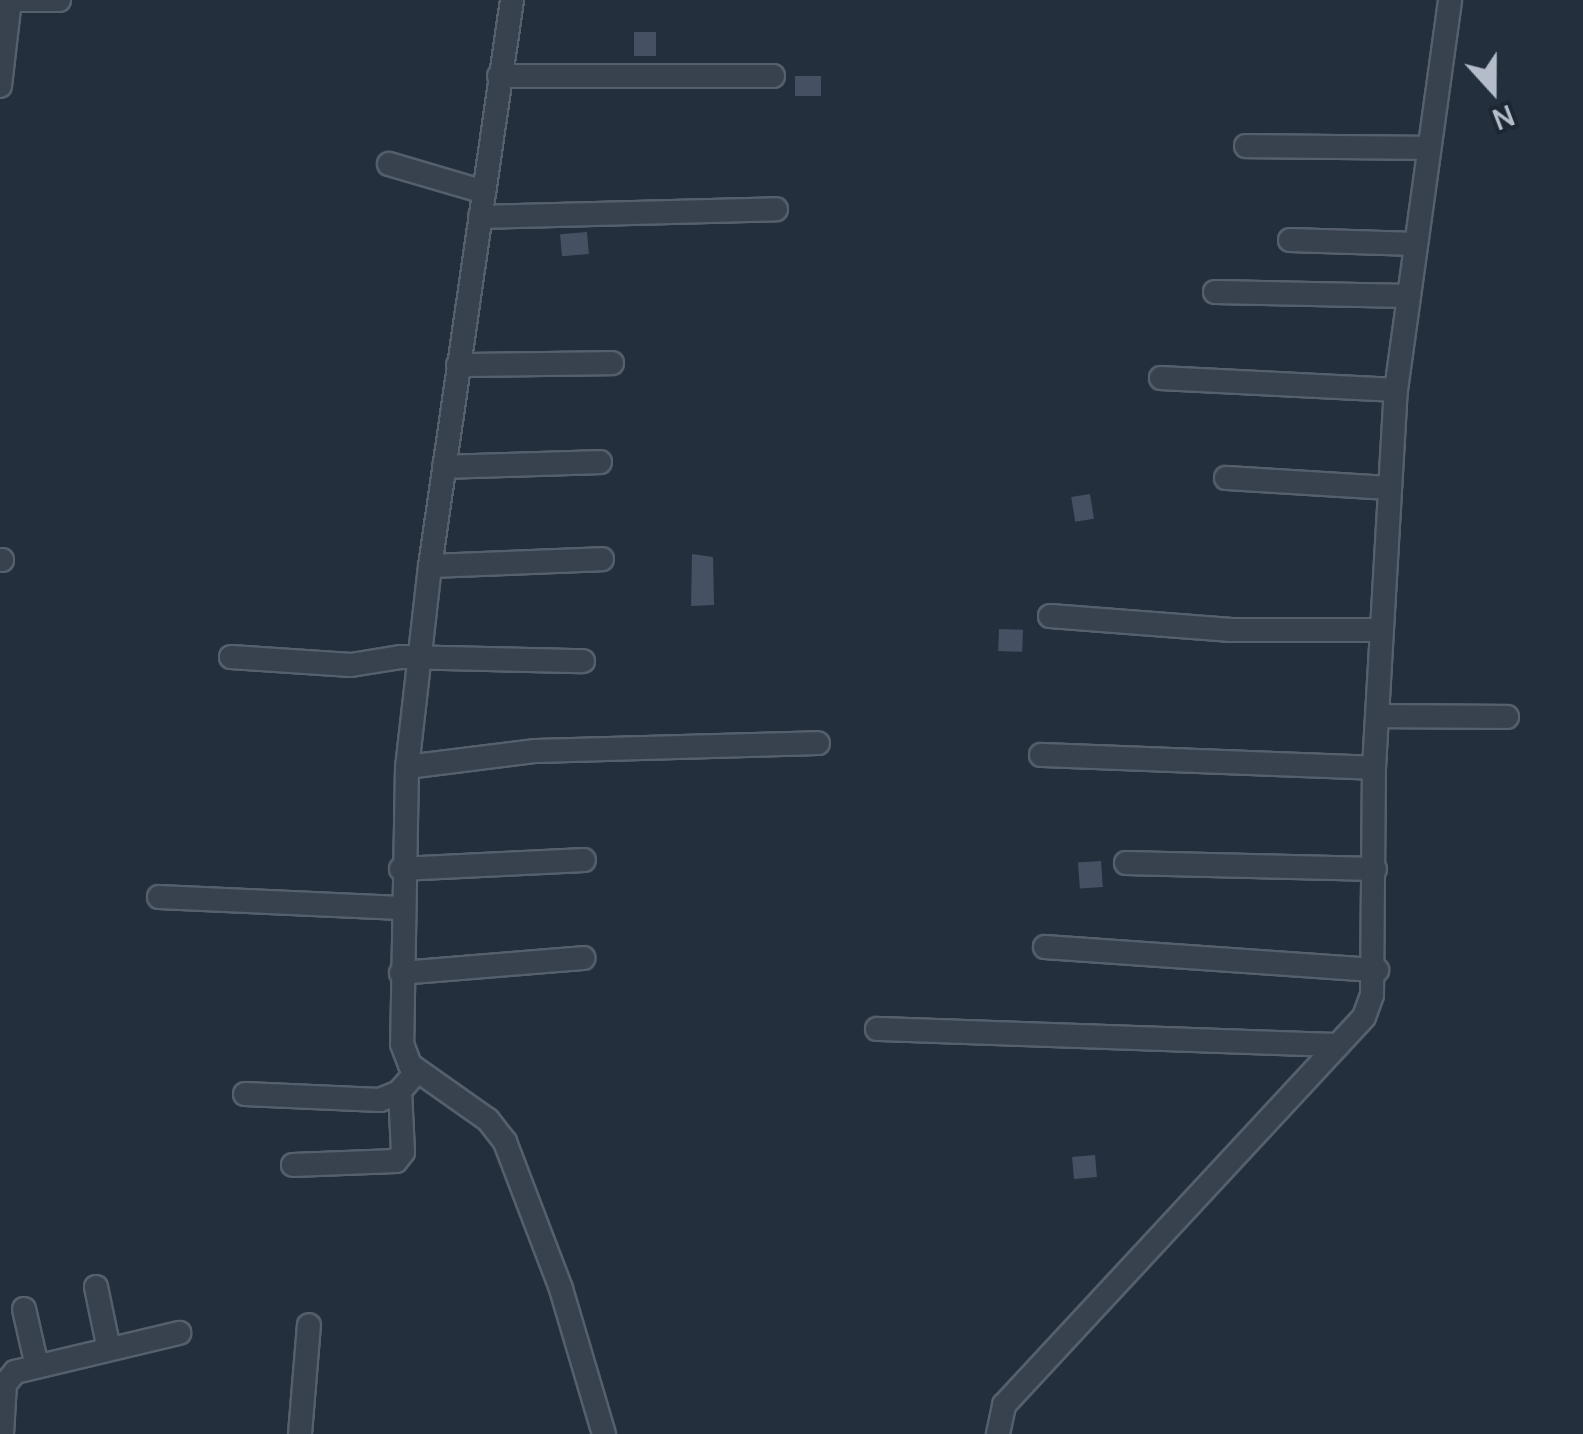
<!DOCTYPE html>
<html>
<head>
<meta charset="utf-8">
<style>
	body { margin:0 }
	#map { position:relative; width:1583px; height:1434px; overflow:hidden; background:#242f3e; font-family:Manrope,sans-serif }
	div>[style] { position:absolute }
	.building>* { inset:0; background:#455162; transform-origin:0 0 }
	.roads { filter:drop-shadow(2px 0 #565f6c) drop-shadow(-2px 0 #565f6c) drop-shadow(0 2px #565f6c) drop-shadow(0 -2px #565f6c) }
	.minor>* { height:22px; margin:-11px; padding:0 11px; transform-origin:11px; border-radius:11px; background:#38414e }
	span { translate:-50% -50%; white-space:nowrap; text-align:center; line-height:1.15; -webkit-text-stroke:9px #1d2633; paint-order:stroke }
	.north { position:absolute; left:1443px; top:40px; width:100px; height:100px; -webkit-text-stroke:8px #1d2633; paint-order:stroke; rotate:159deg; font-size:28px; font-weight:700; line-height:40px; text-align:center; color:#b4bcc9 }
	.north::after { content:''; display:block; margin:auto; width:35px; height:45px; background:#b4bcc9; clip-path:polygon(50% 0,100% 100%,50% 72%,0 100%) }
</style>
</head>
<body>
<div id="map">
	<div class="building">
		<div style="left:634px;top:32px;width:22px;height:24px"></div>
		<div style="left:821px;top:76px;width:20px;height:26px;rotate:90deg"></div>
		<div style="left:587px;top:232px;width:22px;height:27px;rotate:85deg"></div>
		<div style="left:1090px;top:494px;width:25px;height:19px;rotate:81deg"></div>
		<div style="clip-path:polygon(692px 554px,713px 557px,714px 605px,691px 606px)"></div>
		<div style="left:999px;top:629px;width:24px;height:22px;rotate:2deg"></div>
		<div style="left:1101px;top:861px;width:26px;height:23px;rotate:86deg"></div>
		<div style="left:1095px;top:1155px;width:22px;height:23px;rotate:85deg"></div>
	</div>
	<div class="roads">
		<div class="minor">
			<div style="left:14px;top:0;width:45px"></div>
			<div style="left:512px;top:0;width:572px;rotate:98.24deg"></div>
			<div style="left:430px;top:566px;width:202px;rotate:96.5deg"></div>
			<div style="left:407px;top:767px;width:277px;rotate:91deg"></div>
			<div style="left:402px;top:1044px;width:22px;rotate:69deg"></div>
			<div style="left:410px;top:1065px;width:95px;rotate:35.2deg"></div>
			<div style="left:488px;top:1120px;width:28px;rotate:52deg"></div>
			<div style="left:505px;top:1142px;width:157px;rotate:69.1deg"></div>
			<div style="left:561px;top:1289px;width:151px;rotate:73.5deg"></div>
			<div style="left:499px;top:76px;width:274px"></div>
			<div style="left:0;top:86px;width:87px;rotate:-83.4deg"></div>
			<div style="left:1246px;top:146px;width:181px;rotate:0.6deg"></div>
			<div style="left:389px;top:164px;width:99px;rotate:16.4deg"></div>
			<div style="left:480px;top:217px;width:296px;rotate:-1.5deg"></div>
			<div style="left:1290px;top:240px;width:125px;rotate:1.8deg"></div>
			<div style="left:1215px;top:292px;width:193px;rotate:1.2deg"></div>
			<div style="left:458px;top:365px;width:154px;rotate:-0.7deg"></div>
			<div style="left:1161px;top:378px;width:235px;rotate:2.9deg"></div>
			<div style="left:444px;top:467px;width:156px;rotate:-1.8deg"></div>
			<div style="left:1226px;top:478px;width:164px;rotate:3.5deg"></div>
			<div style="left:0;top:560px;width:2px"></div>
			<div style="left:430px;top:566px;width:172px;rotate:-2.3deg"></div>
			<div style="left:1050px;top:616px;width:182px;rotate:4.4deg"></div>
			<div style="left:1231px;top:630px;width:150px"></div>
			<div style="left:231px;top:657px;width:120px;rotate:3.8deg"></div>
			<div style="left:351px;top:665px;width:51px;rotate:-9.1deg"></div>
			<div style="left:401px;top:657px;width:182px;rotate:1.3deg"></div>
			<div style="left:1377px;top:716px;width:130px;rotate:0.4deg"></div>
			<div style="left:1041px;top:755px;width:333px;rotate:2.2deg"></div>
			<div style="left:407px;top:767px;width:130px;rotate:-7.1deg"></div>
			<div style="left:536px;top:751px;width:282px;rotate:-1.6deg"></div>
			<div style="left:1126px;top:863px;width:249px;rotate:1.4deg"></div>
			<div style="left:401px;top:869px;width:183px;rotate:-2.8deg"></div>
			<div style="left:159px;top:897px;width:242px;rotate:2.6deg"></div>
			<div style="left:1045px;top:947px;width:333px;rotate:4deg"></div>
			<div style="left:401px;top:973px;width:183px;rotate:-4.7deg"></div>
			<div style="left:877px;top:1029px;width:461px;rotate:2deg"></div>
			<div style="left:245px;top:1094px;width:135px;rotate:2.5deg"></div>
			<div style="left:380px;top:1100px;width:21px;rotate:-23deg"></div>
			<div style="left:399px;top:1092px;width:28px;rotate:-49deg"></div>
			<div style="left:293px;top:1165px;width:103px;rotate:-2.2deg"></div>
			<div style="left:396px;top:1161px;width:11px;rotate:-52deg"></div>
			<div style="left:403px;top:1152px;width:61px;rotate:-92.8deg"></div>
			<div style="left:96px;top:1287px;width:63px;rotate:78.2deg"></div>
			<div style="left:24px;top:1309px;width:58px;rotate:77.2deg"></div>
			<div style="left:2px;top:1434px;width:50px;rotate:-86.6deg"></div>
			<div style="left:5px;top:1384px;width:16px;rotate:-50deg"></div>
			<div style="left:15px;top:1372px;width:169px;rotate:-13.4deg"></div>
			<div style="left:300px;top:1434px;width:109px;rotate:-85.3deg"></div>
			<div style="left:998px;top:1434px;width:30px;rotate:-78deg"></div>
			<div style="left:1004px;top:1405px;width:529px;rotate:-47.14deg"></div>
			<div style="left:1364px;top:1017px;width:23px;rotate:-70deg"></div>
			<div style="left:1372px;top:995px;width:227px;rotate:-89.5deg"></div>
			<div style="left:1374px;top:768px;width:379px;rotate:-86.7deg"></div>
			<div style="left:1396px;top:390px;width:394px;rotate:-82.1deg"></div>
		</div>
	</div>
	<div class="north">N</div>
</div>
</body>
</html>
